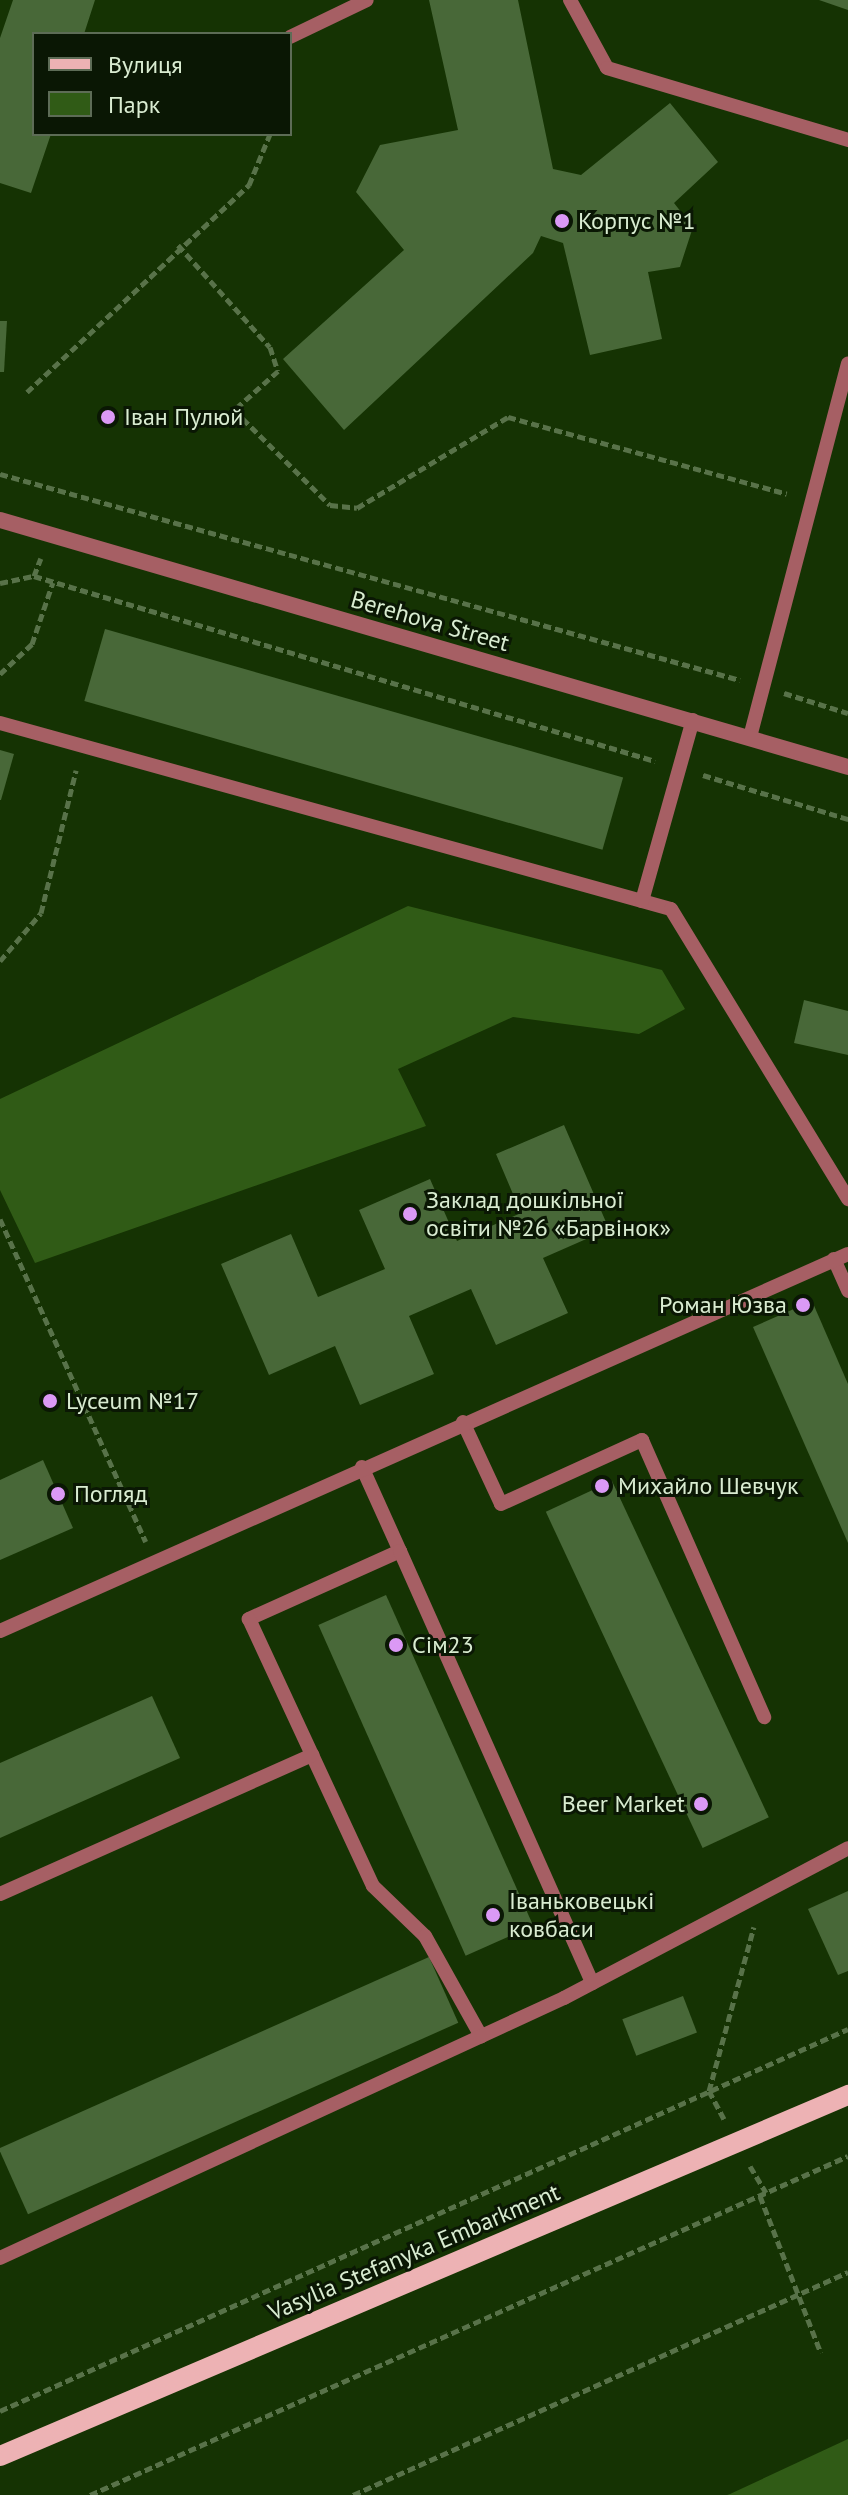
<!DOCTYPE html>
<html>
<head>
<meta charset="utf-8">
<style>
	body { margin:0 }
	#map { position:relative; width:848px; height:2495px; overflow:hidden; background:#153303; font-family:"PT Sans",sans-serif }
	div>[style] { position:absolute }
	.green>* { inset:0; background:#305b16 }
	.building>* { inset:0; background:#486838; transform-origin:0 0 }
	.path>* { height:5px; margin-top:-2.5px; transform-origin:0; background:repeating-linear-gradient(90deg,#587249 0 8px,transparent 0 12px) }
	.service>* { height:14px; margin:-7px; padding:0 7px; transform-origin:7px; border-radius:7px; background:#a65f64 }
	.tertiary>* { height:16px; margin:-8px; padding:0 8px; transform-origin:8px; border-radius:8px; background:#a65f64 }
	.primary>* { height:20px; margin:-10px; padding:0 10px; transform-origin:10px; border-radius:10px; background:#edb2b4 }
	.dots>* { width:22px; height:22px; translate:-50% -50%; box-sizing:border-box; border:4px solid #0a1704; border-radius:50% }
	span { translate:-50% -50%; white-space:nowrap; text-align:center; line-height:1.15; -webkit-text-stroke:6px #0a1704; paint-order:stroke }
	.poi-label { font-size:24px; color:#d9ecd1 }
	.left { translate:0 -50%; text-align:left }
	.right { translate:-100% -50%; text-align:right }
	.street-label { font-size:24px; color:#d9ecd1 }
	.legend { position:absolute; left:32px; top:32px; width:260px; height:104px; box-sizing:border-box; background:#0a1704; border:2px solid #5d6c56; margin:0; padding:10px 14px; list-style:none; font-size:24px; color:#d9ecd1 }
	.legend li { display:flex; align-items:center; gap:16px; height:40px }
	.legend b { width:40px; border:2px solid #5d6c56 }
</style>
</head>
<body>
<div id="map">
	<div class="green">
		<div style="clip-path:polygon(408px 906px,662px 970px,685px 1009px,639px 1034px,513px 1017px,398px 1069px,426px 1126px,35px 1263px,0 1190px,0 1099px)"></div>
		<div style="clip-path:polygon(848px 2439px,848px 2495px,727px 2495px,730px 2494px)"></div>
	</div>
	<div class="building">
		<div style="clip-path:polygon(13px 0,95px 0,84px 34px,34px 34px,34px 134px,51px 134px,31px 193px,0 183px,0 38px)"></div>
		<div style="clip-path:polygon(429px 0,518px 0,553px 169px,581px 175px,670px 103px,718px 162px,674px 203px,693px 227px,680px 267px,648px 272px,662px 339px,590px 355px,563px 243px,541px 236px,533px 253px,344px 430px,283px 359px,404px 250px,356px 192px,380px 145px,458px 130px)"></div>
		<div style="clip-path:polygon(819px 0,848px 0,848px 10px)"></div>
		<div style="clip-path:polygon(0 321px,7px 321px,4px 372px,0 372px)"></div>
		<div style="left:105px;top:629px;width:539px;height:75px;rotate:16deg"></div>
		<div style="clip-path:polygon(0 750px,14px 754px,1px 800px,0 800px)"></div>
		<div style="clip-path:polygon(804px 1000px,848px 1011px,848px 1055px,794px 1043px)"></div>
		<div style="clip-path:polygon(564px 1125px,609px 1229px,543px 1258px,568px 1313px,496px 1345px,471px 1289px,409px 1316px,434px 1374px,360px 1405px,335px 1346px,269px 1375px,221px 1264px,291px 1234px,318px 1297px,385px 1269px,359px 1210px,430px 1179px,457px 1241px,521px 1213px,496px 1154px)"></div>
		<div style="clip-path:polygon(812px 1301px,848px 1384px,848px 1543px,753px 1327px)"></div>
		<div style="clip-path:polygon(43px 1460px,73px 1528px,0 1560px,0 1480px)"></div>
		<div style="left:612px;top:1481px;width:371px;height:73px;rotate:65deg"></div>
		<div style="left:386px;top:1595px;width:362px;height:74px;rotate:66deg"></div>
		<div style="clip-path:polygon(152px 1696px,180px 1758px,0 1838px,0 1763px)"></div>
		<div style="clip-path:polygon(848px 1891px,848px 1971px,838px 1975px,808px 1909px)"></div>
		<div style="left:429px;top:1957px;width:72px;height:471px;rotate:66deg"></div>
		<div style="left:683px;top:1996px;width:39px;height:65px;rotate:69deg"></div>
	</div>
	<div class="path">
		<div style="left:178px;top:245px;width:137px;rotate:48deg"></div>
		<div style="left:270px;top:347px;width:25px;rotate:72deg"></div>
		<div style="left:278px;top:371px;width:59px;rotate:138.4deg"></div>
		<div style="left:234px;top:410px;width:135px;rotate:44.7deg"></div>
		<div style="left:330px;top:505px;width:27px;rotate:6deg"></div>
		<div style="left:357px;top:508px;width:176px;rotate:-31.1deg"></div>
		<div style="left:508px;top:417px;width:289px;rotate:15.4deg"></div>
		<div style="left:27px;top:392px;width:304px;rotate:-43deg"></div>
		<div style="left:249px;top:185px;width:55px;rotate:-67.6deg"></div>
		<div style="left:0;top:474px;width:768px;rotate:15.56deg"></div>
		<div style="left:34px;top:576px;width:19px;rotate:-69deg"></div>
		<div style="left:0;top:583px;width:35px;rotate:-12deg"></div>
		<div style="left:34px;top:576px;width:648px;rotate:16.59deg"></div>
		<div style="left:0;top:674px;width:44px;rotate:-43.2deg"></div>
		<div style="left:32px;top:644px;width:65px;rotate:-71.3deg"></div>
		<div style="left:784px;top:693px;width:67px;rotate:17.4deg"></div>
		<div style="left:703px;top:775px;width:152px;rotate:16.9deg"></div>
		<div style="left:0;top:961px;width:63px;rotate:-49.5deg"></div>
		<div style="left:41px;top:913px;width:147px;rotate:-76.2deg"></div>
		<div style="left:0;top:1219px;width:354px;rotate:65.7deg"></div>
		<div style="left:724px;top:2119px;width:32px;rotate:-118deg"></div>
		<div style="left:709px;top:2091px;width:170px;rotate:-74.7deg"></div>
		<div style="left:750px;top:2166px;width:31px;rotate:59deg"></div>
		<div style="left:760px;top:2196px;width:168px;rotate:68.8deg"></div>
		<div style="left:0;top:2411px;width:930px;rotate:-24.25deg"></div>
		<div style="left:90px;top:2495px;width:830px;rotate:-24.1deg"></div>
		<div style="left:353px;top:2495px;width:543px;rotate:-24.25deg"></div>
	</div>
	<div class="service">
		<div style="left:570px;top:0;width:77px;rotate:61.4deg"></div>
		<div style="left:607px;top:68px;width:252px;rotate:16.6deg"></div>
		<div style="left:290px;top:37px;width:85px;rotate:-25.7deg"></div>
		<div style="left:0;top:723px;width:696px;rotate:15.49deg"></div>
		<div style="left:671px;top:909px;width:340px;rotate:58.6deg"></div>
		<div style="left:750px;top:737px;width:386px;rotate:-75.3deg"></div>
		<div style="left:642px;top:901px;width:188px;rotate:-74.3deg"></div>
		<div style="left:834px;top:1259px;width:35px;rotate:66deg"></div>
		<div style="left:463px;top:1422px;width:90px;rotate:65.1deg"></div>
		<div style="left:501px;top:1504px;width:155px;rotate:-24.4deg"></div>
		<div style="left:642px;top:1440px;width:303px;rotate:66.2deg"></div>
		<div style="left:362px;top:1467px;width:92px;rotate:65.7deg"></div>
		<div style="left:400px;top:1551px;width:166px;rotate:155.8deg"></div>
		<div style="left:249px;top:1619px;width:294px;rotate:65.1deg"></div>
		<div style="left:373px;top:1886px;width:72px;rotate:43.9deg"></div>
		<div style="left:425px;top:1936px;width:115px;rotate:60.8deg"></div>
		<div style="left:400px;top:1551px;width:473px;rotate:66deg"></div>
		<div style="left:0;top:1631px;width:928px;rotate:-23.97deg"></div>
		<div style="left:0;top:1894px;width:342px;rotate:-24deg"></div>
		<div style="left:0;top:2258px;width:621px;rotate:-24.75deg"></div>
		<div style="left:564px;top:1998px;width:321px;rotate:-27.8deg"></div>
	</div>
	<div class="tertiary">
		<div style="left:0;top:520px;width:883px;rotate:16.24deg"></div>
	</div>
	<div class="primary">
		<div style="left:0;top:2456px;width:922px;rotate:-23.06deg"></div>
	</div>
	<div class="dots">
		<div style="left:562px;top:221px;background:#db99f5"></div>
		<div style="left:108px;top:417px;background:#db99f5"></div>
		<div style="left:410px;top:1214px;background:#db99f5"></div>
		<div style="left:803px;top:1305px;background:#db99f5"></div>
		<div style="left:50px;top:1401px;background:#db99f5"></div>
		<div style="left:602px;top:1486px;background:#db99f5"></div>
		<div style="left:58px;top:1494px;background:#db99f5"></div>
		<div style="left:396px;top:1645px;background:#db99f5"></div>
		<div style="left:701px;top:1804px;background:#db99f5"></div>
		<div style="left:493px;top:1915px;background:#db99f5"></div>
	</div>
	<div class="poi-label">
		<span class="left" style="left:578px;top:221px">Корпус №1</span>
		<span class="left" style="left:124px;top:417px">Іван Пулюй</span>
		<span class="left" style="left:426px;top:1214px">Заклад дошкільної<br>освіти №26 «Барвінок»</span>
		<span class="right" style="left:787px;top:1305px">Роман Юзва</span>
		<span class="left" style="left:66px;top:1401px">Lyceum №17</span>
		<span class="left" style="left:618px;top:1486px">Михайло Шевчук</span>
		<span class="left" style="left:74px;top:1494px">Погляд</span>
		<span class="left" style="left:412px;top:1645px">Сім23</span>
		<span class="right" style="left:685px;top:1804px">Beer Market</span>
		<span class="left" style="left:509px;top:1915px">Іваньковецькі<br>ковбаси</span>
	</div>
	<div class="street-label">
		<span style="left:430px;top:621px;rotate:16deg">Berehova Street</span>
		<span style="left:414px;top:2252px;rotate:-23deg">Vasylia Stefanyka Embarkment</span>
	</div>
	<ul class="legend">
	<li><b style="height:10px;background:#edb2b4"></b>Вулиця</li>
	<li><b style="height:22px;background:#305b16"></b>Парк</li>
	</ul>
</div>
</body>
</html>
